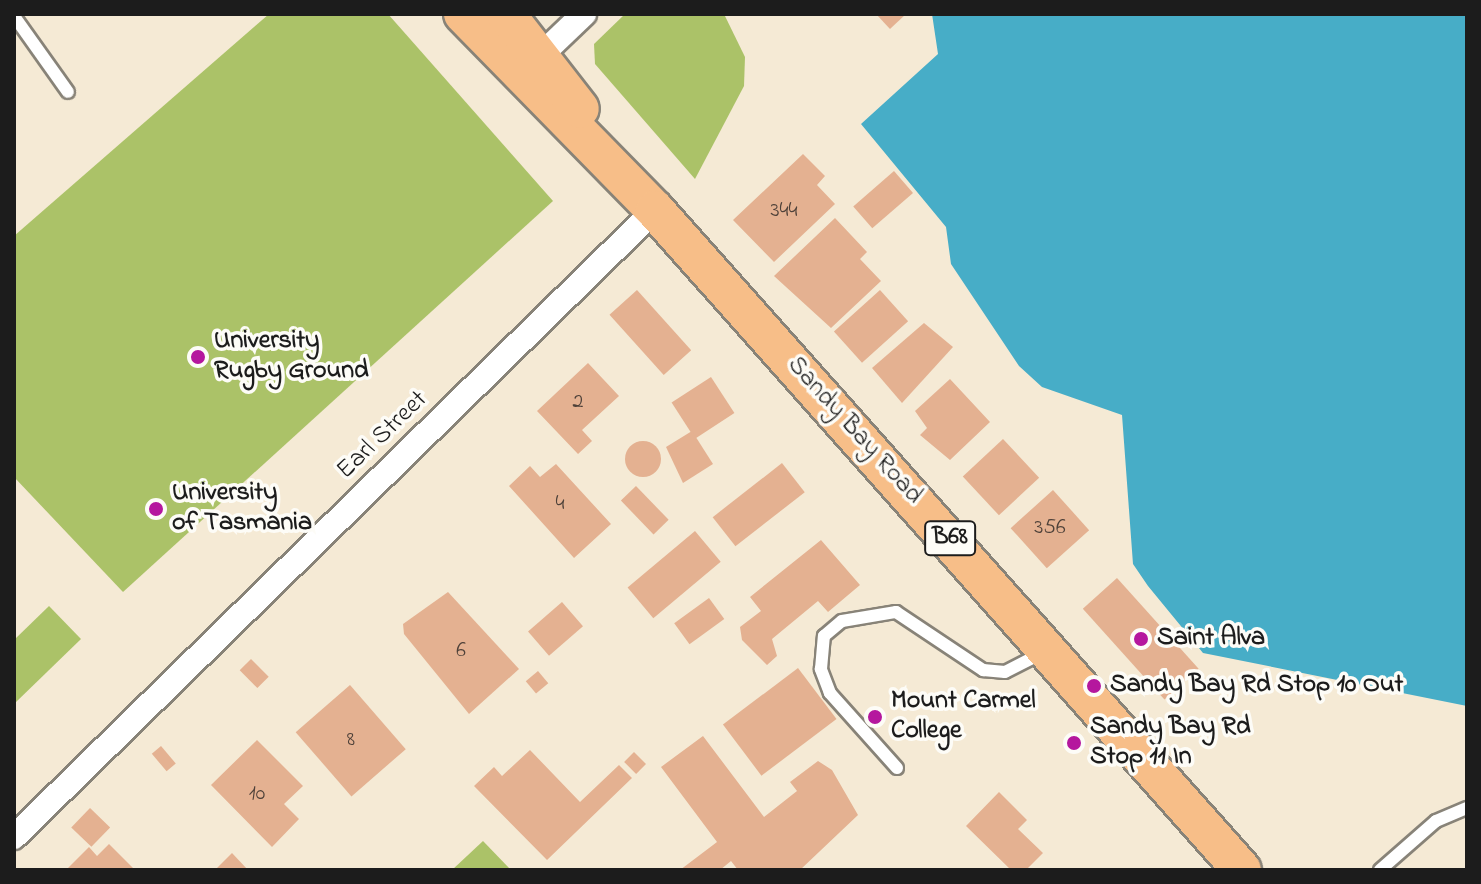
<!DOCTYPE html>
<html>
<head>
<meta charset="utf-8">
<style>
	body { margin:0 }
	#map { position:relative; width:1481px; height:884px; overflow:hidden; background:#f5ead5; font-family:"Indie Flower",sans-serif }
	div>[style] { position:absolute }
	.green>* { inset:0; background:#abc268 }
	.water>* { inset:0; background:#47adc7 }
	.building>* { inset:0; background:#e4b191; transform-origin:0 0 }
	.round { border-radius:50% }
	.roads { filter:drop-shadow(2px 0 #888378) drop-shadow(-2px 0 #888378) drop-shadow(0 2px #888378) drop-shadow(0 -2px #888378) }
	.lane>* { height:12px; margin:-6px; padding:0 6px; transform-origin:6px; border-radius:6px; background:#fff }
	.street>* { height:24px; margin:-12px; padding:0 12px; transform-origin:12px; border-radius:12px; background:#fff }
	.primary>* { height:38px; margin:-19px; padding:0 19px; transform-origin:19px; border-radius:19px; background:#f7be88 }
	.dots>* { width:22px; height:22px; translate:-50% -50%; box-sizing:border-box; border:4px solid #fdfcf7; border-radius:50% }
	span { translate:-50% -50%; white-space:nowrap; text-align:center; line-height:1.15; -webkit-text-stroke:7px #fdfcf7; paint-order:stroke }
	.number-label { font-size:22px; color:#4e4139 }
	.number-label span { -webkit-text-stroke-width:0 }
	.shield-label span { padding:2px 6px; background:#fdfcf7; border:2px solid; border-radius:6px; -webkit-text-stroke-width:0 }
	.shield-label { font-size:24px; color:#1c1c1c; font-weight:700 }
	.poi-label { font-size:26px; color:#1c1c1c; font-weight:700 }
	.left { translate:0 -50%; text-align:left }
	.street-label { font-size:26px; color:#1c1c1c }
	.frame { position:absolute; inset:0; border:16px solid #1c1c1c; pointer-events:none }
</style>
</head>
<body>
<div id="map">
	<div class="green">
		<div style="clip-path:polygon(269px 14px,388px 14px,553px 201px,123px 592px,14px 477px,14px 236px)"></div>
		<div style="clip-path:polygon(625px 14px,724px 14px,745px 57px,744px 86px,695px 179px,595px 64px,594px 44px)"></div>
		<div style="clip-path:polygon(49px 606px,81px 639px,14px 704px,14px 640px)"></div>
		<div style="clip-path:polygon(483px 841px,511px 870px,452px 870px)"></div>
	</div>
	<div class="water">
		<div style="clip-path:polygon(932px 14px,1467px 14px,1467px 706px,1203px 653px,1148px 586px,1133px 564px,1122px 415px,1042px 387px,1019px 366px,951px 264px,946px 227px,861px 124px,938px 54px)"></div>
	</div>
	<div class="building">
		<div style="clip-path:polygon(876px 14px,906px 14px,890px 29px)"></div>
		<div style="clip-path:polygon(803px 154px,825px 176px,817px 185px,835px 204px,774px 262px,733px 220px)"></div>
		<div style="left:894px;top:171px;width:29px;height:54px;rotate:49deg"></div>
		<div style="clip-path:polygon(835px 218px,867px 252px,860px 259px,881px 281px,831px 328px,774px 276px)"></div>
		<div style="left:637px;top:290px;width:81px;height:37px;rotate:48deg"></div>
		<div style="left:880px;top:290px;width:42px;height:62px;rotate:48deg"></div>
		<div style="clip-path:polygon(924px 323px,953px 347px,902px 403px,872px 368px)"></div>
		<div style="clip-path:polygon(588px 363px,619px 396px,582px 430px,592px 441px,578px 454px,537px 411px)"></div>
		<div style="left:711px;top:377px;width:43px;height:47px;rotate:57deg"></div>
		<div style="clip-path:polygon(950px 379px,990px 422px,950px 460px,920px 435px,927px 428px,915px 411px)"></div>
		<div style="clip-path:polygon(692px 431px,713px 464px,683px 483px,666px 447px)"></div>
		<div style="left:1003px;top:439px;width:53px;height:55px;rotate:47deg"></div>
		<div class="round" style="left:625px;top:441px;width:36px;height:36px"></div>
		<div style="left:782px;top:463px;width:37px;height:88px;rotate:52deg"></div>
		<div style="clip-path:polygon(556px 464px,611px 524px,574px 558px,509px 486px,530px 466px,540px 477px)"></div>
		<div style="left:636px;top:486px;width:47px;height:21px;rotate:46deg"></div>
		<div style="left:1053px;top:490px;width:54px;height:57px;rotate:48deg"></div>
		<div style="left:695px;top:531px;width:40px;height:88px;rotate:50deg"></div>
		<div style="clip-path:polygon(821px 540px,860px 585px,828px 612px,818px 601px,772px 639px,777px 656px,767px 665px,742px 640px,740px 627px,761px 611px,750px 597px)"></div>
		<div style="left:1117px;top:578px;width:122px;height:46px;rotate:48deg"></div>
		<div style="clip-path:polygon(448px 592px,519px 669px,469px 714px,404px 634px,403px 624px)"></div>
		<div style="left:709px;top:598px;width:26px;height:43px;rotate:54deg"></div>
		<div style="left:562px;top:602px;width:32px;height:45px;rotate:49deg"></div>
		<div style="left:251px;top:659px;width:25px;height:16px;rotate:45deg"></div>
		<div style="left:798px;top:668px;width:64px;height:94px;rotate:53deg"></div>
		<div style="left:538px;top:671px;width:16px;height:16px;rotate:50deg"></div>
		<div style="left:350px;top:685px;width:85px;height:72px;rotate:49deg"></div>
		<div style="clip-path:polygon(703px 736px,764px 817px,797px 791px,790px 782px,818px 761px,832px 770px,858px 815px,800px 870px,738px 870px,731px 861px,720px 870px,680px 870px,717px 842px,661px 767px)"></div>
		<div style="clip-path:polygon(257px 740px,303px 786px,284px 804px,299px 819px,272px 847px,211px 785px)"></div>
		<div style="left:161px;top:746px;width:23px;height:12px;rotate:50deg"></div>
		<div style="clip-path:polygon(530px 750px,580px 802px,619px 765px,632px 778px,547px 860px,474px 786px,494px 767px,502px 776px)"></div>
		<div style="left:634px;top:752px;width:17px;height:14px;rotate:45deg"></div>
		<div style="clip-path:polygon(999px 792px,1027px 820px,1018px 829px,1043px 853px,1026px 870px,1011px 870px,966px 826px)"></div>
		<div style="left:90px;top:808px;width:28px;height:27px;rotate:44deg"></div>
		<div style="clip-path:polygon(109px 844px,135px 870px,66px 870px,89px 847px,97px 856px)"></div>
		<div style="clip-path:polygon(232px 853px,248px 870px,215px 870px)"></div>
	</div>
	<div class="roads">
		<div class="lane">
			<div style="left:14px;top:16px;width:93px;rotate:54.6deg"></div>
			<div style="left:897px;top:768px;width:101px;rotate:-131.8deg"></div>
			<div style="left:830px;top:693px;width:26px;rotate:-111deg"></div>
			<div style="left:821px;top:669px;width:33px;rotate:-85deg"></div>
			<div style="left:824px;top:636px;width:23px;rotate:-40deg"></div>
			<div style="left:842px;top:621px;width:55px;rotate:-9.5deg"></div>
			<div style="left:896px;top:612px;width:105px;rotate:33.7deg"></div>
			<div style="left:983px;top:670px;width:22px;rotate:5deg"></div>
			<div style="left:1005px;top:672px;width:42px;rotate:-27.2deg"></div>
			<div style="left:1380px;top:870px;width:74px;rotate:-41.2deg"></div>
			<div style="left:1436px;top:821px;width:34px;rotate:-23deg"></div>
		</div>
		<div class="street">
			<div style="left:540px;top:56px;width:61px;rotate:-43.7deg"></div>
			<div style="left:14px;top:837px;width:897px;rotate:-44.37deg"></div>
		</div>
		<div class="primary">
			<div style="left:463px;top:14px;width:274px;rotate:45.6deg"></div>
			<div style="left:655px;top:210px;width:883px;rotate:48.35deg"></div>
			<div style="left:506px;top:14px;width:120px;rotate:52.1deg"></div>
		</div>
	</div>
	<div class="dots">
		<div style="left:198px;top:357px;background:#b5179e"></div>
		<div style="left:156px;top:509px;background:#b5179e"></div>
		<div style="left:1141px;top:639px;background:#b5179e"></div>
		<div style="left:1094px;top:686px;background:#b5179e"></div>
		<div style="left:875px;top:717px;background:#b5179e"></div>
		<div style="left:1074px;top:743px;background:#b5179e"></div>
	</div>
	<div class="number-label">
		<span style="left:784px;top:212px">344</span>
		<span style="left:578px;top:403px">2</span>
		<span style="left:560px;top:505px">4</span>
		<span style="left:1050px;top:529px">356</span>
		<span style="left:461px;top:652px">6</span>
		<span style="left:351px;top:741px">8</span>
		<span style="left:257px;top:795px">10</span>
	</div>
	<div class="shield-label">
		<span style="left:950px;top:538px">B68</span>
	</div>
	<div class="poi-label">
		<span class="left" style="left:214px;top:357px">University<br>Rugby Ground</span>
		<span class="left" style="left:172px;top:509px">University<br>of Tasmania</span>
		<span class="left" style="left:1157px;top:639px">Saint Alva</span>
		<span class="left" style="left:1110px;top:686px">Sandy Bay Rd Stop 10 Out</span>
		<span class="left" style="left:891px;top:717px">Mount Carmel<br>College</span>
		<span class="left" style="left:1090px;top:743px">Sandy Bay Rd<br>Stop 11 In</span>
	</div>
	<div class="street-label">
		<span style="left:854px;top:431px;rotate:48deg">Sandy Bay Road</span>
		<span style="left:383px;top:436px;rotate:-44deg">Earl Street</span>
	</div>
	<div class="frame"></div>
</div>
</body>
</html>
